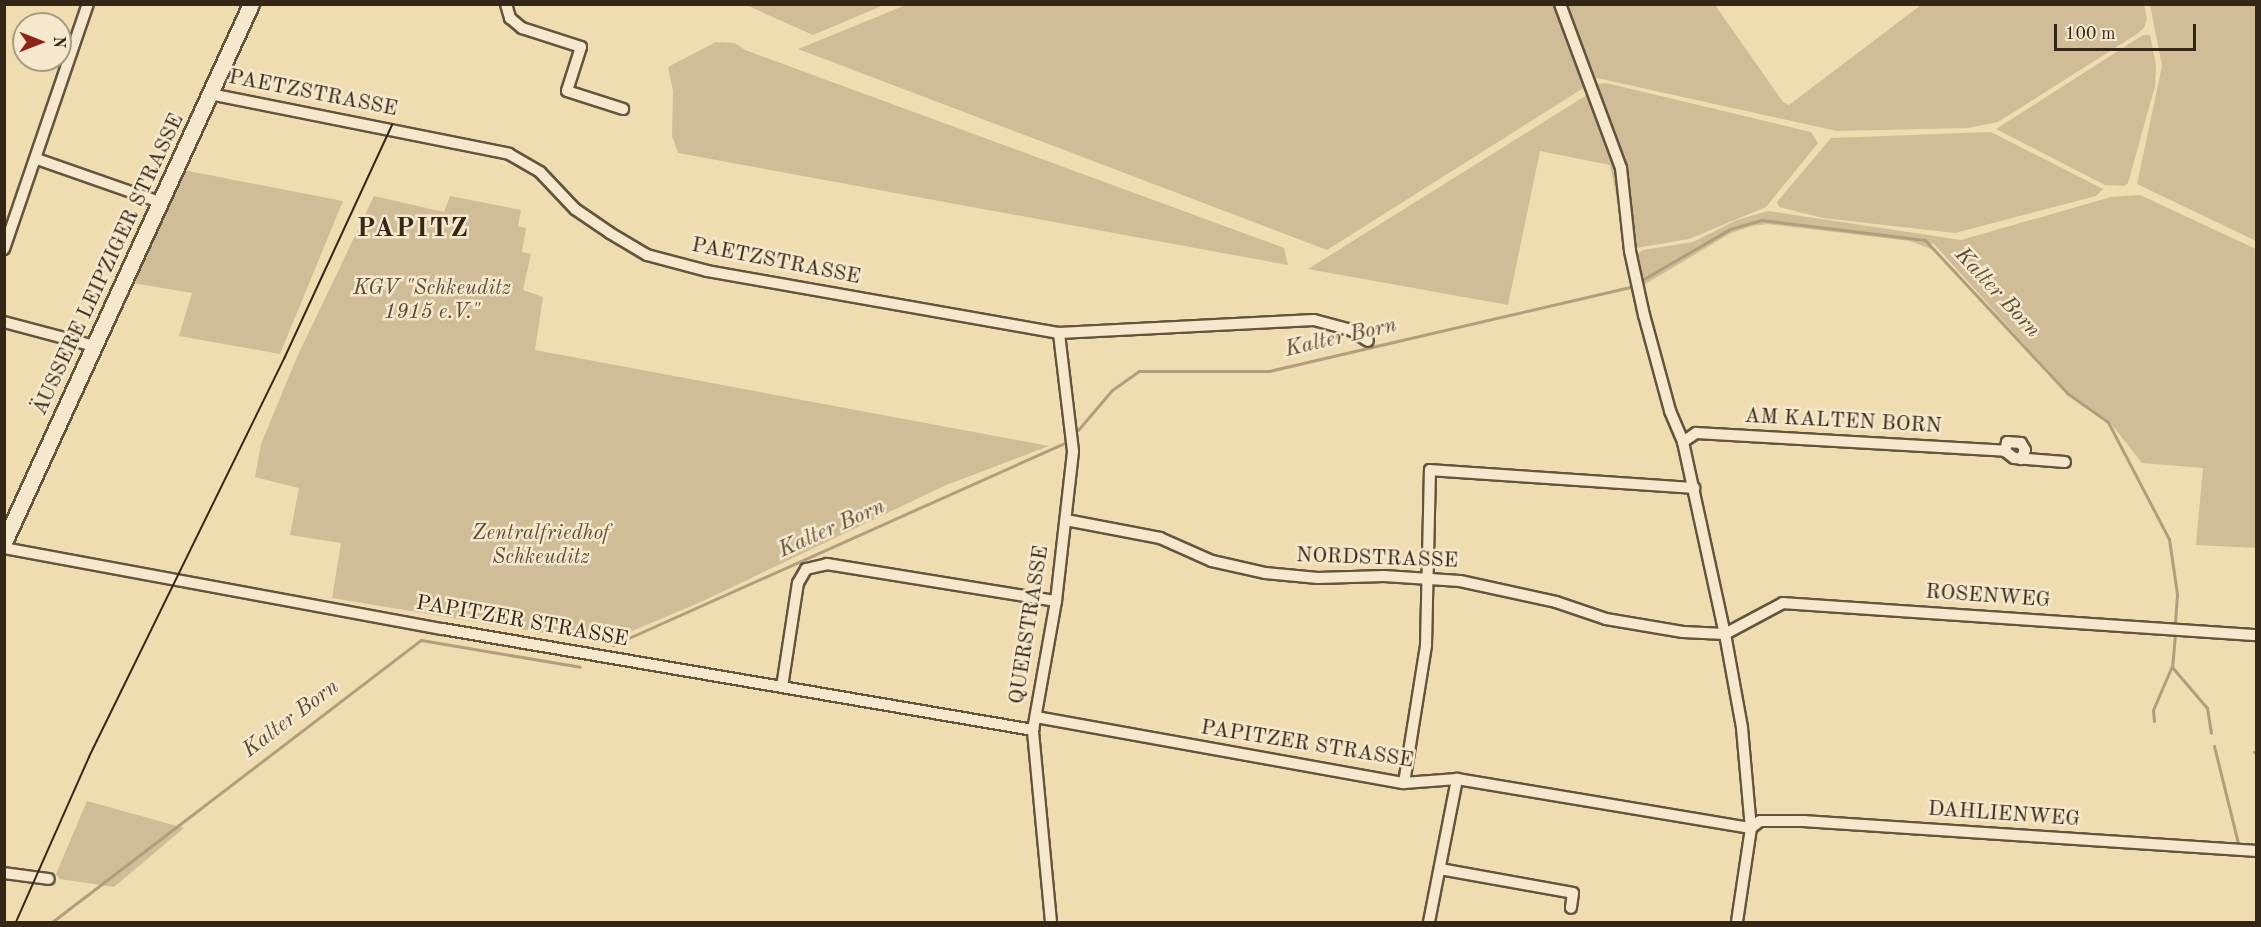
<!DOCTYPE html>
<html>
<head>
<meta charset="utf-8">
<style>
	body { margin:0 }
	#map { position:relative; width:2261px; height:927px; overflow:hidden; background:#f0dcb1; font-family:"Old Standard TT",serif }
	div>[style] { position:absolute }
	.green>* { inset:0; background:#d0bd97 }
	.stream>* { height:3px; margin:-1.5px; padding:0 1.5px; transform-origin:1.5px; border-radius:1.5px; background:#b09e7d }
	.roads { filter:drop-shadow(2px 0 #64543e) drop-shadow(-2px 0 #64543e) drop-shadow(0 2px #64543e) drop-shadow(0 -2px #64543e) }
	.street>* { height:10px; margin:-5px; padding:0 5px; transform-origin:5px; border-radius:5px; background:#f5e8cc }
	.secondary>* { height:15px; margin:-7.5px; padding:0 7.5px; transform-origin:7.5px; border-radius:7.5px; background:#f5e8cc }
	.tram>* { height:1.5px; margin:-0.75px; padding:0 0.75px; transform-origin:0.75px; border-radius:0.75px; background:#352718 }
	span { translate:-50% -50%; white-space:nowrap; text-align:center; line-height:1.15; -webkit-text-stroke:5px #f5e8cc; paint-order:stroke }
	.street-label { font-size:21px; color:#352718 }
	.park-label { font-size:21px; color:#5c4c38; font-style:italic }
	.water-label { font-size:22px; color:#5a4b36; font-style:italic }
	.district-label { font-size:27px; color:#352718; font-weight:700; letter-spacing:1.5px }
	.frame { position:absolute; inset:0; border:6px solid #352718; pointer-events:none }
	.north { position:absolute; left:12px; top:12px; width:60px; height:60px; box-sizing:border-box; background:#f5e8cc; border:2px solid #a89b84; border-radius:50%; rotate:90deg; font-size:16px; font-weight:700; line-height:24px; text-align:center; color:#352718 }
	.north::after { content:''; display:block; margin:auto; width:21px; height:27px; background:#8f2418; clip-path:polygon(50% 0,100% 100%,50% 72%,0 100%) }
	.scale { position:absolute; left:2054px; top:24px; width:142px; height:27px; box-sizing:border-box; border:3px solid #352718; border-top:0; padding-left:8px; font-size:18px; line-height:21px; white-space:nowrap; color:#352718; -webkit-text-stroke:4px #f5e8cc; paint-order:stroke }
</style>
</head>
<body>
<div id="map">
	<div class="green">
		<div style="clip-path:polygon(1557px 4px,1585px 87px,1327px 250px,798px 49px,906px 5px)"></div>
		<div style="clip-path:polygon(746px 5px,884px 4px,884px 5px,813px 35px)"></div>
		<div style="clip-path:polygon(1565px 5px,1715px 5px,1783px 102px,1789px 105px,1921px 5px,2144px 5px,2147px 18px,2144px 28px,2137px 34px,1998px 122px,1968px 128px,1837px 131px,1592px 77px)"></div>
		<div style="clip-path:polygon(2150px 5px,2256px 5px,2256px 241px,2137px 184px,2162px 66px)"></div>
		<div style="clip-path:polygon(2143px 35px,2150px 35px,2156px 65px,2155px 86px,2128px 183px,2124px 186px,2105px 185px,1996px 129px)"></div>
		<div style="clip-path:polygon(716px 42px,735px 43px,745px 50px,1284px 248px,1288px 265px,678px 153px,672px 136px,673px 91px,668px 67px)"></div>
		<div style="clip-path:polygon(1606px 83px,1811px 132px,1818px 143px,1766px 207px,1689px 239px,1636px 248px,1624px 163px,1595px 84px)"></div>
		<div style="clip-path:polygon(1590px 93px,1616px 164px,1620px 198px,1617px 201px,1610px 165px,1540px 151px,1508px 305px,1308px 269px)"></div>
		<div style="clip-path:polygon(1991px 132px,2103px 189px,2096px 196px,1955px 233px,1823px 218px,1779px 207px,1777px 202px,1831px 138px)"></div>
		<div style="clip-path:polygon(183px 170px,343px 201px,280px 354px,179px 336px,192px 293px,133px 283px)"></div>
		<div style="clip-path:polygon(2140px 195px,2256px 249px,2256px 548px,2196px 545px,2203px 468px,2142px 463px,2109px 421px,2082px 406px,2066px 390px,1932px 242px,1931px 249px,1910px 241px,1767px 224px,1752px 226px,1731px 233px,1642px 286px,1636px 255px,1643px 250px,1693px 242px,1737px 220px,1768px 211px,1961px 240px,2111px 197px)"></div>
		<div style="clip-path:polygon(374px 196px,444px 212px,450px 196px,521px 210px,518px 226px,526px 228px,522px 252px,531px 254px,523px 290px,543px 297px,535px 350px,1049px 446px,944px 486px,703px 601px,604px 643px,332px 598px,341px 543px,290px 535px,299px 488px,255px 477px,261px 444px,297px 357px)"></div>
		<div style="clip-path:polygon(87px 801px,184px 828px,114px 887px,60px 879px,56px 874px)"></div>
	</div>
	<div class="stream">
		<div style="left:1642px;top:280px;width:102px;rotate:-30.1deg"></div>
		<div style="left:1730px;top:229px;width:33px;rotate:-16deg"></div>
		<div style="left:1762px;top:220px;width:164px;rotate:7deg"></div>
		<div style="left:1925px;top:240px;width:209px;rotate:47.1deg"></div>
		<div style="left:2067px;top:393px;width:50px;rotate:35.3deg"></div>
		<div style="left:2108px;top:422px;width:132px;rotate:62.5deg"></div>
		<div style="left:2169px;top:539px;width:56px;rotate:81.7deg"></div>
		<div style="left:2177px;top:594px;width:29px;rotate:94deg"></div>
		<div style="left:1078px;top:430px;width:52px;rotate:-49.6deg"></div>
		<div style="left:1112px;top:390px;width:33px;rotate:-35deg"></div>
		<div style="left:1139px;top:371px;width:130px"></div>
		<div style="left:1269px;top:371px;width:372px;rotate:-13.1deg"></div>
		<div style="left:2175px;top:634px;width:33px;rotate:95deg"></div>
		<div style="left:2172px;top:667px;width:54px;rotate:49.5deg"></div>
		<div style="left:2207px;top:708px;width:25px;rotate:81deg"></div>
		<div style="left:613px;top:645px;width:495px;rotate:-24.1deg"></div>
		<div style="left:2154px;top:721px;width:11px;rotate:-95deg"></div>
		<div style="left:2153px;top:710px;width:46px;rotate:-66.8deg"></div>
		<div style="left:2214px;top:746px;width:100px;rotate:76.1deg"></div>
		<div style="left:2254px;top:752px;width:2px;rotate:27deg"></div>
		<div style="left:52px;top:922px;width:464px;rotate:-37.4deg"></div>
		<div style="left:421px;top:640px;width:161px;rotate:9.6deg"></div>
	</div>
	<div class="roads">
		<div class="street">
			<div style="left:506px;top:4px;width:15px;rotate:74deg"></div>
			<div style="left:510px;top:18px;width:16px;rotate:40deg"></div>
			<div style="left:522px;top:28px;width:62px;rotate:17.9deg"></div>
			<div style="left:581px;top:47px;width:46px;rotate:107.7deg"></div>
			<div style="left:567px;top:91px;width:59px;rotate:17.8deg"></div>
			<div style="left:1560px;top:4px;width:175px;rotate:69.6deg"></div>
			<div style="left:1621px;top:168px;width:83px;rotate:83.8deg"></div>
			<div style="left:1630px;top:251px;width:66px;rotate:77.7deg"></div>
			<div style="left:1644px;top:315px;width:99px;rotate:74.8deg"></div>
			<div style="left:1670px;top:411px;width:34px;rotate:67deg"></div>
			<div style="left:1683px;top:442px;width:197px;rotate:77.7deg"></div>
			<div style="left:1725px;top:634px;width:96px;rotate:79.7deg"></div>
			<div style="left:1742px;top:728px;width:100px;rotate:84.9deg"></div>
			<div style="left:1751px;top:828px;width:95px;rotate:98.5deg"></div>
			<div style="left:210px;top:94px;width:305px;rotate:11.3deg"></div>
			<div style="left:509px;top:154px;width:36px;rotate:30deg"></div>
			<div style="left:540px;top:172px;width:51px;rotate:46.6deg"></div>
			<div style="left:575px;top:209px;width:42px;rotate:34.4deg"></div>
			<div style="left:610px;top:233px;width:43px;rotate:30.7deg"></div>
			<div style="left:647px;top:255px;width:62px;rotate:14.9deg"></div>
			<div style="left:707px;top:271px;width:357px;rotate:10deg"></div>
			<div style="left:1059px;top:333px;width:255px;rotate:-2.9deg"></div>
			<div style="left:1314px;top:320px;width:38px;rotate:15deg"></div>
			<div style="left:1351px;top:330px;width:20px;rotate:33deg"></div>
			<div style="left:37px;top:159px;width:130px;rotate:19.3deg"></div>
			<div style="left:4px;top:249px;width:259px;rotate:-71.1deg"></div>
			<div style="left:4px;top:322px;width:93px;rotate:14.9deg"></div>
			<div style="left:1683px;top:442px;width:16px;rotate:-35deg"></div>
			<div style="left:1696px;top:433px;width:310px;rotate:3.3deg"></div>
			<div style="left:2005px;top:451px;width:11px;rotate:38deg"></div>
			<div style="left:2014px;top:458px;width:51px;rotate:4.5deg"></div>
			<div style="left:2005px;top:451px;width:9px;rotate:-77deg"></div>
			<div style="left:2007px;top:442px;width:14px;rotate:4deg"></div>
			<div style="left:2021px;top:443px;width:8px;rotate:60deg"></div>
			<div style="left:2025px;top:450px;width:10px;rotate:114deg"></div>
			<div style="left:1066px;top:520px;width:96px;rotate:10.8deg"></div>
			<div style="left:1160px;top:538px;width:57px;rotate:23.9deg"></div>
			<div style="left:1212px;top:561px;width:54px;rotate:12.8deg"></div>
			<div style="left:1265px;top:573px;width:53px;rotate:5.4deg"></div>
			<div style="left:1318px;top:578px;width:66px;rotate:-1.7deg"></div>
			<div style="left:1384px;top:576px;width:76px;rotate:3.8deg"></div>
			<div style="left:1460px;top:581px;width:98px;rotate:12.3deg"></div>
			<div style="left:1556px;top:602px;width:53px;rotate:18.8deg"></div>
			<div style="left:1606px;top:619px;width:78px;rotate:9.6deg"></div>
			<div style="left:1683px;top:632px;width:42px;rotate:2.7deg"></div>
			<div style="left:1725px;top:634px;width:66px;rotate:-28.1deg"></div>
			<div style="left:1783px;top:603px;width:474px;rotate:3.9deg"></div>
			<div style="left:4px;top:548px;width:446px;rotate:10.5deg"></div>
			<div style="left:443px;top:629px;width:599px;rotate:9.71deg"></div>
			<div style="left:782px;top:687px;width:105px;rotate:-81.3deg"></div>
			<div style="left:798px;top:583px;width:16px;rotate:-60deg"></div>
			<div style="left:806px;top:569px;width:22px;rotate:-13deg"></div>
			<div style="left:827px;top:564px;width:232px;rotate:9.2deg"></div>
			<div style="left:1036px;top:717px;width:374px;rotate:10.2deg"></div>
			<div style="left:1404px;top:783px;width:53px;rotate:-4.3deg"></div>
			<div style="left:1457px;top:779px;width:298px;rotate:9.5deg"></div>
			<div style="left:1404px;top:783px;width:140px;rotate:-80.9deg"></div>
			<div style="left:1426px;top:645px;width:175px;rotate:-88.7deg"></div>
			<div style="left:1430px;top:470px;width:265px;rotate:3.9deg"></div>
			<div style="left:1751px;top:828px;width:11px;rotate:-38deg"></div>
			<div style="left:1760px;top:821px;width:44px"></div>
			<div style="left:1804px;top:821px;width:453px;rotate:3.8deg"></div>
			<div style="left:1440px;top:869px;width:135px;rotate:10.2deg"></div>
			<div style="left:1573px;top:893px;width:15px;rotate:98deg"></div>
			<div style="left:4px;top:873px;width:45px;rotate:7.6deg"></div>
			<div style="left:1051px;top:922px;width:193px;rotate:-95.4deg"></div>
			<div style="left:1033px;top:730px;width:131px;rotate:-79.9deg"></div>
			<div style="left:1056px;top:601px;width:151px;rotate:-83.5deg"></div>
			<div style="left:1073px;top:451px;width:119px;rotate:-96.8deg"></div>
			<div style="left:1429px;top:922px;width:146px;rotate:-78.9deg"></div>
		</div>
		<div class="secondary">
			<div style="left:4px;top:542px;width:592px;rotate:-65.34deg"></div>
		</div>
	</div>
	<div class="tram">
		<div style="left:16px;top:922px;width:180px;rotate:-66.1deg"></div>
		<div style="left:89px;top:757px;width:443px;rotate:-63.9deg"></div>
		<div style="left:284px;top:359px;width:258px;rotate:-65.2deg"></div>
	</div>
	<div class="street-label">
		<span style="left:313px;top:94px;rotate:11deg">PAETZSTRASSE</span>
		<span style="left:776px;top:262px;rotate:11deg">PAETZSTRASSE</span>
		<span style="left:109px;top:265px;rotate:-65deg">ÄUSSERE LEIPZIGER STRASSE</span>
		<span style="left:1843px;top:422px;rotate:3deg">AM KALTEN BORN</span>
		<span style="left:1377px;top:559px;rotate:2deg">NORDSTRASSE</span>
		<span style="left:1988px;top:597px;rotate:4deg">ROSENWEG</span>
		<span style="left:522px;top:622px;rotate:10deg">PAPITZER STRASSE</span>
		<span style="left:1030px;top:625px;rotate:-81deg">QUERSTRASSE</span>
		<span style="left:1307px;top:745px;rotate:9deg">PAPITZER STRASSE</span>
		<span style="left:2004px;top:815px;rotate:4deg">DAHLIENWEG</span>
	</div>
	<div class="park-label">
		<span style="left:432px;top:301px">KGV "Schkeuditz<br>1915 e.V."</span>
		<span style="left:541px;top:546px">Zentralfriedhof<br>Schkeuditz</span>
	</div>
	<div class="water-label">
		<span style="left:1997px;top:293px;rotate:47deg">Kalter Born</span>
		<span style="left:1341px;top:338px;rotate:-13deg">Kalter Born</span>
		<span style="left:832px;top:529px;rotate:-24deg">Kalter Born</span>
		<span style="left:291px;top:719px;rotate:-37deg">Kalter Born</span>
	</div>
	<div class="district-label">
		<span style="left:413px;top:229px">PAPITZ</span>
	</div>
	<div class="frame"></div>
	<div class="north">N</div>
	<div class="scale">100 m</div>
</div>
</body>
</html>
